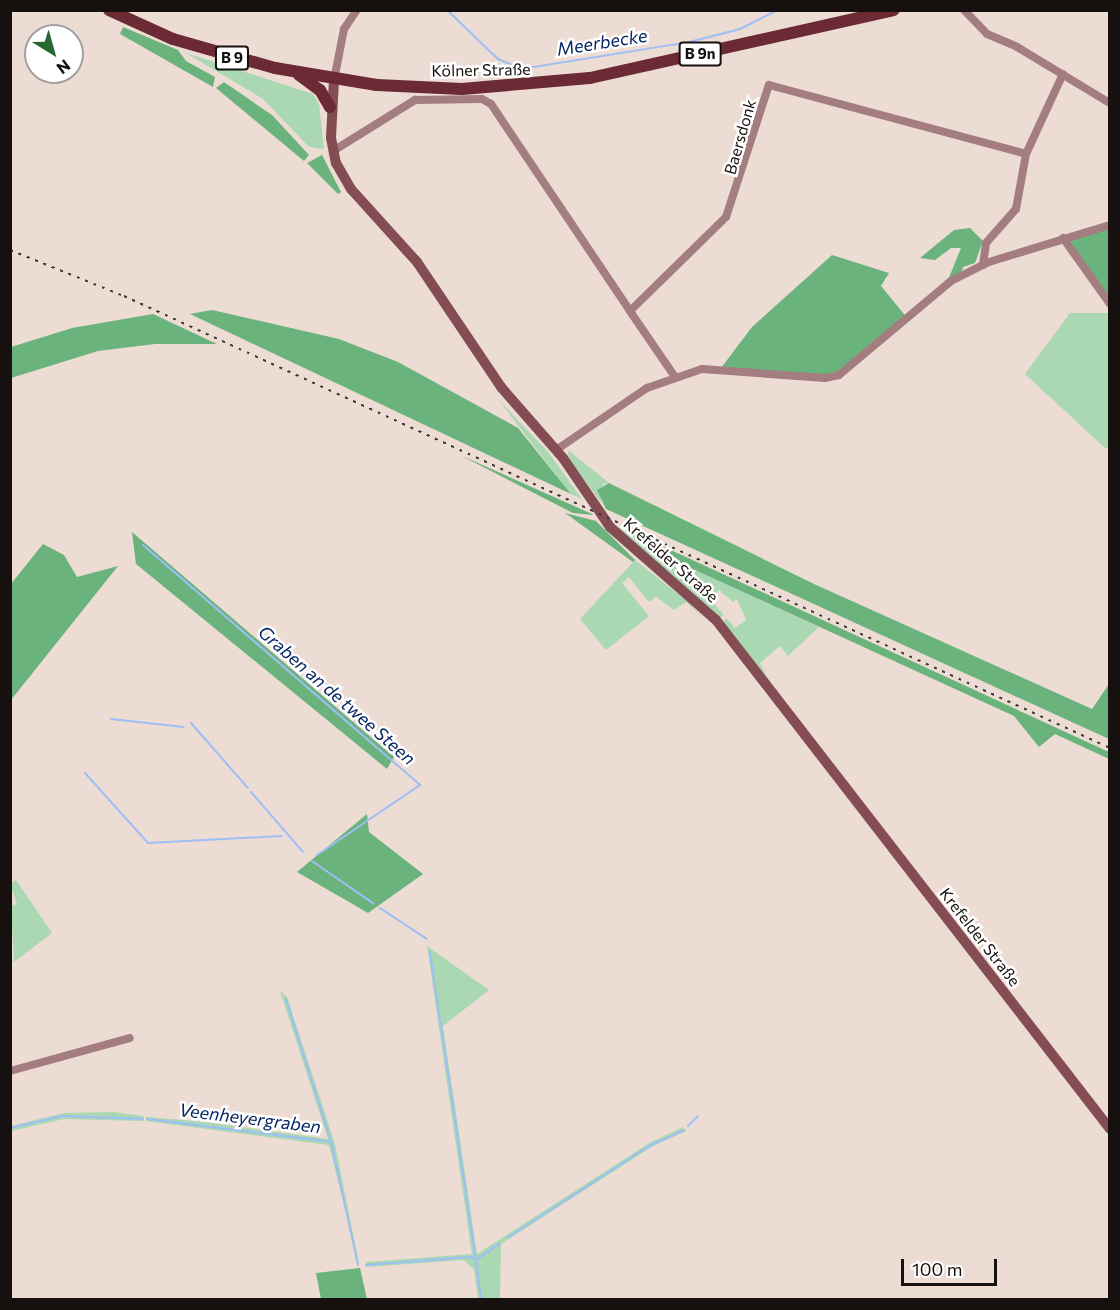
<!DOCTYPE html>
<html>
<head>
<meta charset="utf-8">
<style>
	body { margin:0 }
	#map { position:relative; width:1120px; height:1310px; overflow:hidden; background:#eddcd4; font-family:Commissioner,sans-serif }
	div>[style] { position:absolute }
	.green>* { inset:0; background:#a9d8b2 }
	.forest>* { inset:0; background:#6ab37c }
	.stream>* { height:2px; margin:-1px; padding:0 1px; transform-origin:1px; border-radius:1px; background:#9ebef6 }
	.minor>* { height:8px; margin:-4px; padding:0 4px; transform-origin:4px; border-radius:4px; background:#a47d80 }
	.secondary>* { height:10px; margin:-5px; padding:0 5px; transform-origin:5px; border-radius:5px; background:#844d53 }
	.primary>* { height:12px; margin:-6px; padding:0 6px; transform-origin:6px; border-radius:6px; background:#6b2a34 }
	.rail>* { height:2px; margin-top:-1px; transform-origin:0; background:repeating-linear-gradient(90deg,#3e3733 0 3px,transparent 0 9px) }
	span { translate:-50% -50%; white-space:nowrap; text-align:center; line-height:1.15; -webkit-text-stroke:5px #fff; paint-order:stroke }
	.shield-label span { padding:2px 4px; background:#fff; border:2px solid; border-radius:4px; -webkit-text-stroke-width:0 }
	.shield-label { font-size:15px; color:#16110e; font-weight:700 }
	.street-label { font-size:16px; color:#16110e }
	.water-label { font-size:18px; color:#062662; font-style:italic }
	.frame { position:absolute; inset:0; border:12px solid #16110e; pointer-events:none }
	.north { position:absolute; left:24px; top:24px; width:60px; height:60px; box-sizing:border-box; background:#fff; border:2px solid #a2a09f; border-radius:50%; rotate:143deg; font-size:16px; font-weight:700; line-height:24px; text-align:center; color:#16110e }
	.north::after { content:''; display:block; margin:auto; width:21px; height:27px; background:#296831; clip-path:polygon(50% 0,100% 100%,50% 72%,0 100%) }
	.scale { position:absolute; left:901px; top:1259px; width:96px; height:27px; box-sizing:border-box; border:3px solid #16110e; border-top:0; padding-left:8px; font-size:18px; line-height:21px; white-space:nowrap; color:#16110e; -webkit-text-stroke:4px #fff; paint-order:stroke }
</style>
</head>
<body>
<div id="map">
	<div class="green">
		<div style="clip-path:polygon(186px 53px,313px 94px,319px 104px,324px 149px,309px 147px,263px 99px)"></div>
		<div style="clip-path:polygon(1070px 313px,1109px 313px,1110px 445px,1106px 449px,1025px 374px)"></div>
		<div style="clip-path:polygon(497px 398px,548px 452px,582px 499px,571px 494px)"></div>
		<div style="clip-path:polygon(568px 450px,609px 483px,603px 484px,601px 502px,606px 509px,569px 459px)"></div>
		<div style="clip-path:polygon(613px 523px,664px 562px,668px 557px,819px 627px,788px 656px,780px 646px,760px 663px,769px 681px,723px 621px,726px 618px,735px 628px,746px 620px,737px 599px,733px 602px,719px 590px,710px 599px,724px 615px,719px 618px)"></div>
		<div style="clip-path:polygon(635px 560px,687px 601px,704px 619px,686px 602px,674px 610px,656px 597px,649px 602px,629px 577px,622px 583px,649px 616px,606px 650px,580px 619px)"></div>
		<div style="clip-path:polygon(16px 880px,52px 933px,14px 962px,11px 906px,17px 904px,10px 884px)"></div>
		<div style="clip-path:polygon(427px 946px,489px 990px,443px 1026px,477px 1254px,651px 1142px,683px 1127px,686px 1131px,653px 1146px,501px 1244px,500px 1299px,478px 1299px,474px 1269px,463px 1260px,366px 1267px,366px 1262px,472px 1254px)"></div>
		<div style="clip-path:polygon(280px 991px,287px 997px,335px 1144px,360px 1268px,329px 1145px,146px 1121px,146px 1117px,206px 1122px,328px 1139px)"></div>
		<div style="clip-path:polygon(113px 1112px,144px 1116px,143px 1121px,64px 1119px,11px 1131px,11px 1126px,64px 1113px)"></div>
	</div>
	<div class="forest">
		<div style="clip-path:polygon(123px 27px,178px 50px,186px 61px,215px 77px,213px 87px,120px 34px)"></div>
		<div style="clip-path:polygon(224px 82px,272px 115px,309px 155px,304px 161px,216px 88px)"></div>
		<div style="clip-path:polygon(322px 155px,341px 192px,338px 194px,307px 163px)"></div>
		<div style="clip-path:polygon(970px 228px,983px 241px,975px 263px,963px 267px,961px 274px,948px 280px,961px 248px,951px 248px,935px 260px,920px 258px,954px 230px)"></div>
		<div style="clip-path:polygon(1109px 229px,1109px 301px,1064px 240px)"></div>
		<div style="clip-path:polygon(832px 255px,889px 273px,881px 286px,908px 319px,852px 365px,825px 377px,721px 368px,752px 327px)"></div>
		<div style="clip-path:polygon(212px 310px,339px 339px,398px 362px,518px 428px,571px 494px,190px 314px)"></div>
		<div style="clip-path:polygon(153px 314px,217px 344px,155px 344px,98px 351px,11px 378px,11px 347px,72px 328px)"></div>
		<div style="clip-path:polygon(460px 455px,592px 514px,593px 515px,573px 513px)"></div>
		<div style="clip-path:polygon(609px 483px,814px 584px,1092px 709px,1109px 684px,1109px 739px,606px 509px,597px 490px)"></div>
		<div style="clip-path:polygon(565px 513px,596px 521px,635px 560px,633px 562px)"></div>
		<div style="clip-path:polygon(623px 528px,1109px 752px,1109px 759px,1055px 734px,1039px 747px,1014px 716px,669px 558px,664px 563px)"></div>
		<div style="clip-path:polygon(132px 532px,394px 757px,387px 769px,136px 564px)"></div>
		<div style="clip-path:polygon(43px 544px,64px 555px,77px 577px,118px 566px,11px 700px,11px 584px)"></div>
		<div style="clip-path:polygon(367px 814px,369px 832px,423px 874px,368px 913px,297px 872px)"></div>
		<div style="clip-path:polygon(360px 1268px,367px 1299px,321px 1299px,316px 1273px)"></div>
	</div>
	<div class="stream">
		<div style="left:447px;top:10px;width:71px;rotate:43.9deg"></div>
		<div style="left:498px;top:59px;width:25px;rotate:23deg"></div>
		<div style="left:521px;top:69px;width:170px;rotate:-9.1deg"></div>
		<div style="left:689px;top:42px;width:53px;rotate:-14.3deg"></div>
		<div style="left:740px;top:29px;width:42px;rotate:-26.6deg"></div>
		<div style="left:973px;top:10px;width:26px"></div>
		<div style="left:143px;top:545px;width:367px;rotate:40.9deg"></div>
		<div style="left:420px;top:785px;width:125px;rotate:145.8deg"></div>
		<div style="left:111px;top:719px;width:73px;rotate:6.3deg"></div>
		<div style="left:191px;top:723px;width:86px;rotate:48.8deg"></div>
		<div style="left:85px;top:773px;width:94px;rotate:48deg"></div>
		<div style="left:148px;top:843px;width:134px;rotate:-3deg"></div>
		<div style="left:251px;top:792px;width:79px;rotate:49.1deg"></div>
		<div style="left:312px;top:861px;width:75px;rotate:34.7deg"></div>
		<div style="left:380px;top:908px;width:56px;rotate:33.4deg"></div>
		<div style="left:430px;top:953px;width:310px;rotate:81.5deg"></div>
		<div style="left:286px;top:999px;width:150px;rotate:72.5deg"></div>
		<div style="left:147px;top:1119px;width:185px;rotate:7.1deg"></div>
		<div style="left:331px;top:1142px;width:126px;rotate:77.6deg"></div>
		<div style="left:688px;top:1126px;width:14px;rotate:-45deg"></div>
		<div style="left:10px;top:1128px;width:54px;rotate:-12.8deg"></div>
		<div style="left:63px;top:1116px;width:80px;rotate:2.1deg"></div>
		<div style="left:507px;top:1238px;width:171px;rotate:-32.9deg"></div>
		<div style="left:651px;top:1145px;width:36px;rotate:-24deg"></div>
		<div style="left:476px;top:1260px;width:29px;rotate:-35deg"></div>
		<div style="left:366px;top:1265px;width:104px;rotate:-4.4deg"></div>
		<div style="left:470px;top:1257px;width:7px;rotate:27deg"></div>
		<div style="left:476px;top:1260px;width:40px;rotate:82.9deg"></div>
	</div>
	<div class="minor">
		<div style="left:964px;top:10px;width:33px;rotate:46deg"></div>
		<div style="left:987px;top:34px;width:33px;rotate:23deg"></div>
		<div style="left:1017px;top:47px;width:109px;rotate:31.1deg"></div>
		<div style="left:334px;top:80px;width:52px;rotate:-78.9deg"></div>
		<div style="left:344px;top:29px;width:23px;rotate:-56deg"></div>
		<div style="left:333px;top:151px;width:97px;rotate:-31.9deg"></div>
		<div style="left:415px;top:100px;width:67px;rotate:-0.9deg"></div>
		<div style="left:482px;top:99px;width:10px;rotate:29deg"></div>
		<div style="left:491px;top:104px;width:249px;rotate:56.1deg"></div>
		<div style="left:1063px;top:238px;width:81px;rotate:54.5deg"></div>
		<div style="left:983px;top:265px;width:22px;rotate:-82deg"></div>
		<div style="left:986px;top:243px;width:45px;rotate:-48.6deg"></div>
		<div style="left:1016px;top:209px;width:56px;rotate:-79.7deg"></div>
		<div style="left:1026px;top:154px;width:88px;rotate:-65.2deg"></div>
		<div style="left:675px;top:377px;width:80px;rotate:-124.3deg"></div>
		<div style="left:630px;top:311px;width:134px;rotate:-44.4deg"></div>
		<div style="left:726px;top:217px;width:139px;rotate:-72deg"></div>
		<div style="left:769px;top:85px;width:266px;rotate:15deg"></div>
		<div style="left:556px;top:450px;width:110px;rotate:-34.3deg"></div>
		<div style="left:647px;top:388px;width:58px;rotate:-19.1deg"></div>
		<div style="left:702px;top:369px;width:123px;rotate:4.2deg"></div>
		<div style="left:825px;top:378px;width:14px;rotate:-12deg"></div>
		<div style="left:839px;top:375px;width:146px;rotate:-40deg"></div>
		<div style="left:951px;top:281px;width:42px;rotate:-26.6deg"></div>
		<div style="left:989px;top:262px;width:127px;rotate:-17deg"></div>
		<div style="left:10px;top:1071px;width:124px;rotate:-15.4deg"></div>
	</div>
	<div class="secondary">
		<div style="left:334px;top:80px;width:58px;rotate:93deg"></div>
		<div style="left:331px;top:138px;width:25px;rotate:79deg"></div>
		<div style="left:336px;top:163px;width:30px;rotate:60deg"></div>
		<div style="left:351px;top:189px;width:98px;rotate:47.9deg"></div>
		<div style="left:417px;top:262px;width:151px;rotate:56.1deg"></div>
		<div style="left:501px;top:387px;width:94px;rotate:48.9deg"></div>
		<div style="left:563px;top:458px;width:83px;rotate:55.7deg"></div>
		<div style="left:610px;top:527px;width:141px;rotate:41.3deg"></div>
		<div style="left:716px;top:620px;width:644px;rotate:52.26deg"></div>
	</div>
	<div class="primary">
		<div style="left:109px;top:10px;width:70px;rotate:24.4deg"></div>
		<div style="left:173px;top:39px;width:106px;rotate:15.9deg"></div>
		<div style="left:275px;top:68px;width:103px;rotate:9.5deg"></div>
		<div style="left:377px;top:85px;width:85px;rotate:2.7deg"></div>
		<div style="left:462px;top:89px;width:128px;rotate:-4.9deg"></div>
		<div style="left:590px;top:78px;width:311px;rotate:-12.6deg"></div>
		<div style="left:299px;top:75px;width:26px;rotate:36deg"></div>
		<div style="left:320px;top:90px;width:20px;rotate:60deg"></div>
	</div>
	<div class="rail">
		<div style="left:10px;top:250px;width:123px;rotate:22deg"></div>
		<div style="left:124px;top:296px;width:1085px;rotate:24.63deg"></div>
	</div>
	<div class="shield-label">
		<span style="left:700px;top:54px">B 9n</span>
		<span style="left:232px;top:58px">B 9</span>
	</div>
	<div class="street-label">
		<span style="left:481px;top:70px;rotate:-1deg">Kölner Straße</span>
		<span style="left:740px;top:137px;rotate:-74deg">Baersdonk</span>
		<span style="left:671px;top:560px;rotate:41deg">Krefelder Straße</span>
		<span style="left:980px;top:937px;rotate:52deg">Krefelder Straße</span>
	</div>
	<div class="water-label">
		<span style="left:602px;top:42px;rotate:-9deg">Meerbecke</span>
		<span style="left:337px;top:695px;rotate:41deg">Graben an de twee Steen</span>
		<span style="left:250px;top:1118px;rotate:7deg">Veenheyergraben</span>
	</div>
	<div class="frame"></div>
	<div class="north">N</div>
	<div class="scale">100 m</div>
</div>
</body>
</html>
